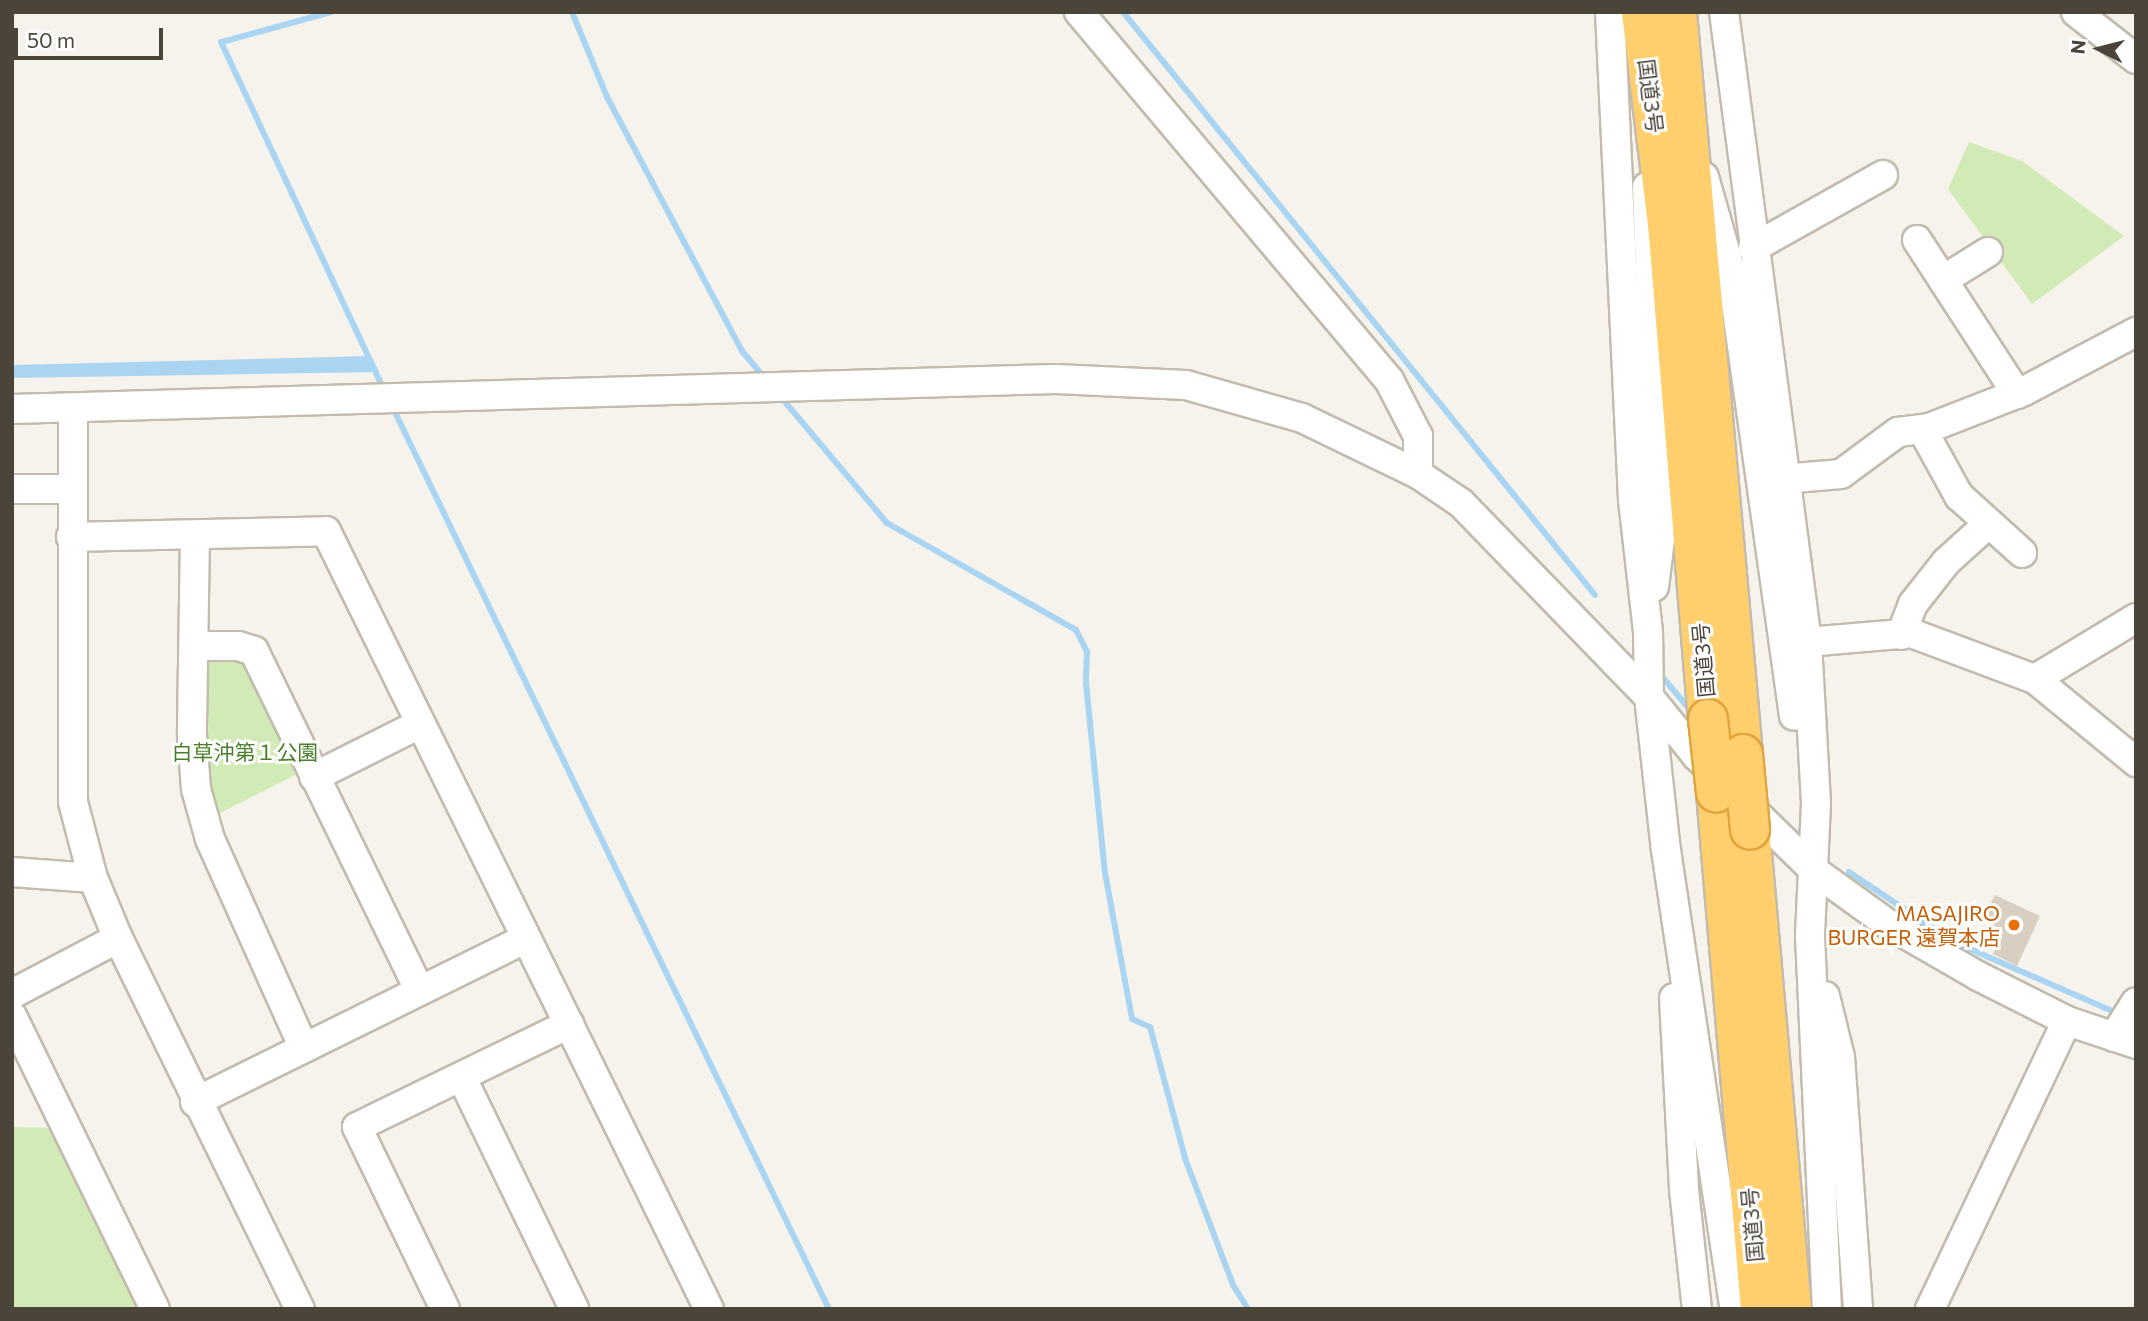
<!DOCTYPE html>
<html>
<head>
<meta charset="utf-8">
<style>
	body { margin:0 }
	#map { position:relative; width:2148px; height:1321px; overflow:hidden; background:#f6f3ec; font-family:Commissioner,"Noto Sans JP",sans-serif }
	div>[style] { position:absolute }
	.green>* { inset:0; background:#d2eab5 }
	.water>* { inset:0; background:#a9d4f2 }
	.stream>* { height:6px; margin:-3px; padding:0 3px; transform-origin:3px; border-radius:3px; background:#a9d4f2 }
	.building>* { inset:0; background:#d8cfc1 }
	.roads { filter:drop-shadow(2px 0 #c2bbae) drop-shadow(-2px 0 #c2bbae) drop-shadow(0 2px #c2bbae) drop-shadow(0 -2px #c2bbae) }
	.minor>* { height:28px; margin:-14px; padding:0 14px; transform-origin:14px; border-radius:14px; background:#fff }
	.highway>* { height:38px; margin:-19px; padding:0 19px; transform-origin:19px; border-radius:19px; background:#ffcf6e }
	.bridges { filter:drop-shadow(2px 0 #e0a43c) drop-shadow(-2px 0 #e0a43c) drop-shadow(0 2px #e0a43c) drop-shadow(0 -2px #e0a43c) }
	.highway-bridge>* { height:38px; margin:-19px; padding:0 19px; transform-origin:19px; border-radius:19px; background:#ffcf6e }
	.dots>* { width:19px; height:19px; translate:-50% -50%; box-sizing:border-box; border:4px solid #fff; border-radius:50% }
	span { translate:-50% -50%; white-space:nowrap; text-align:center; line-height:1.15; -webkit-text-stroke:6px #fff; paint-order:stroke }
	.street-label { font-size:21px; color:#4b4439 }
	.park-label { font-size:21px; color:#4a7f2a }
	.food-label { font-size:21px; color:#c56008 }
	.right { translate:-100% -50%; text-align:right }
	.frame { position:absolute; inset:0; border:14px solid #4b4439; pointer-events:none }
	.north { position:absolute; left:2064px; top:14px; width:70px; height:70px; -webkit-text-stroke:5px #fff; paint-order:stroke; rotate:276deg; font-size:19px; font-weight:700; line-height:28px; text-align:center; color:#4b4439 }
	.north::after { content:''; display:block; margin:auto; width:24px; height:32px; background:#4b4439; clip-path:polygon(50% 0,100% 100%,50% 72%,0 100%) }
	.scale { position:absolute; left:14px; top:28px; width:149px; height:32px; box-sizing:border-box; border:4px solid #4b4439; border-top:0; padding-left:9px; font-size:21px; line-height:24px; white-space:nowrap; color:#4b4439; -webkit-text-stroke:5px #fff; paint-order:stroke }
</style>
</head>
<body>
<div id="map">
	<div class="green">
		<div style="clip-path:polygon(1969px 142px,2022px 161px,2124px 236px,2032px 304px,1948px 189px)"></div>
		<div style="clip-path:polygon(226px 657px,246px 660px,299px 773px,216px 815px,207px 773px,204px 661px)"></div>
		<div style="clip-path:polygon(12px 1127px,55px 1128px,149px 1309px,12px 1309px)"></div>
	</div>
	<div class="water">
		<div style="clip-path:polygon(371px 356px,379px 372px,12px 378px,12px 365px)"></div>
	</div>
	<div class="stream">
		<div style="left:331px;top:12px;width:114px;rotate:164.7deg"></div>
		<div style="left:221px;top:42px;width:384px;rotate:64.9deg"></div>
		<div style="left:572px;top:12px;width:92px;rotate:67.6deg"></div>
		<div style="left:607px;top:97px;width:288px;rotate:62deg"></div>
		<div style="left:742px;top:351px;width:38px;rotate:50deg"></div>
		<div style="left:1123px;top:12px;width:750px;rotate:51.01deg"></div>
		<div style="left:780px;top:396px;width:166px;rotate:49.9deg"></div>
		<div style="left:887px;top:523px;width:217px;rotate:29.5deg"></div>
		<div style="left:1076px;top:630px;width:25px;rotate:63deg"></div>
		<div style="left:1087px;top:652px;width:31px;rotate:92deg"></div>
		<div style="left:1086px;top:683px;width:191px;rotate:84.3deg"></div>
		<div style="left:1105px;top:873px;width:148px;rotate:79.5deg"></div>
		<div style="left:1132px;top:1019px;width:20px;rotate:24deg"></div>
		<div style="left:1150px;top:1027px;width:139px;rotate:75deg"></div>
		<div style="left:1186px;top:1161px;width:133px;rotate:69.2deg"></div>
		<div style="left:1233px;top:1285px;width:28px;rotate:58deg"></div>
		<div style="left:392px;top:406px;width:1003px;rotate:64.18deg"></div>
		<div style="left:1664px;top:679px;width:43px;rotate:49.7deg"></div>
		<div style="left:1849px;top:872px;width:126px;rotate:33.7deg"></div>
		<div style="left:1954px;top:942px;width:182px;rotate:23.6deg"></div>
	</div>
	<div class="building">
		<div style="clip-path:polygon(1995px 895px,2040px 916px,2017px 966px,1993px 954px,2003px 931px,1982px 919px)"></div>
	</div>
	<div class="roads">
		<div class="minor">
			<div style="left:1079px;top:12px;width:481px;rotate:49.9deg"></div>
			<div style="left:1389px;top:380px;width:63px;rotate:62.6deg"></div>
			<div style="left:1418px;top:436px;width:38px;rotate:90deg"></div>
			<div style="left:1610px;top:12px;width:489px;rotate:87.3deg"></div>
			<div style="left:1633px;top:500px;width:132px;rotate:83.5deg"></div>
			<div style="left:1648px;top:631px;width:66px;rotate:89.1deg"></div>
			<div style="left:1649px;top:697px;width:154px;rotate:83.7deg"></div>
			<div style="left:1666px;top:850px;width:464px;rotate:81.5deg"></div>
			<div style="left:1724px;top:12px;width:635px;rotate:82.49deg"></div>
			<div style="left:1807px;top:642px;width:161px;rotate:86.8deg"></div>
			<div style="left:1816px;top:803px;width:133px;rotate:92.6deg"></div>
			<div style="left:1810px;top:936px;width:373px;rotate:87.4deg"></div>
			<div style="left:2076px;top:12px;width:76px;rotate:38.1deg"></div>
			<div style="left:1704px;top:177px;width:102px;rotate:74.1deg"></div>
			<div style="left:1732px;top:275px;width:445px;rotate:82deg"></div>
			<div style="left:1647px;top:187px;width:352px;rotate:87.9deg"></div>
			<div style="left:1660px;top:539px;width:48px;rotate:97.1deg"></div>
			<div style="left:1917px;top:240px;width:184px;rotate:57deg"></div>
			<div style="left:1753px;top:248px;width:149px;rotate:-29.3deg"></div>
			<div style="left:1943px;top:280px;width:53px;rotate:-31.9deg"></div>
			<div style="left:73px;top:408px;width:394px;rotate:90deg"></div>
			<div style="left:73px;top:802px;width:79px;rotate:75.3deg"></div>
			<div style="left:93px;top:878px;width:65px;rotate:67.4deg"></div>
			<div style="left:118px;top:938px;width:413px;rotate:63.9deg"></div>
			<div style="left:12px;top:409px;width:1044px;rotate:-1.65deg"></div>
			<div style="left:1056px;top:379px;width:130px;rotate:2.6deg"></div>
			<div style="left:1186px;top:385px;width:121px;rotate:15.9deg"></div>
			<div style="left:1302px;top:418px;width:129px;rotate:25.8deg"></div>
			<div style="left:1418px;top:474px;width:52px;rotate:34deg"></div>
			<div style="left:1461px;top:503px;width:270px;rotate:45.9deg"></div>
			<div style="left:1649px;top:697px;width:76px;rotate:50.9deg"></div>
			<div style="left:1697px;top:756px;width:166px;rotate:44.3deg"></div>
			<div style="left:1816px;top:872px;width:89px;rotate:35.8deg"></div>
			<div style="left:1888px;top:924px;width:104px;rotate:30deg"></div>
			<div style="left:1978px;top:976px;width:100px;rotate:26.8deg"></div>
			<div style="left:2067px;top:1021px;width:73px;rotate:18.4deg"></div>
			<div style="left:1922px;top:429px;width:77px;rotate:61.1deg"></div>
			<div style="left:1959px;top:496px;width:85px;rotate:42.1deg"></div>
			<div style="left:1783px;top:479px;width:58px;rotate:-4.9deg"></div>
			<div style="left:1841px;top:474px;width:71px;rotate:-36.4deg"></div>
			<div style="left:1898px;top:432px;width:31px;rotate:-7deg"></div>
			<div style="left:1929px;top:428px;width:102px;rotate:-21.3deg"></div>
			<div style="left:2024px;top:391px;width:127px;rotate:-27.8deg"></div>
			<div style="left:12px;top:489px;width:60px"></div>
			<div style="left:195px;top:535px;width:200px;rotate:90.9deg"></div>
			<div style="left:192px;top:735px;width:54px;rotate:85.8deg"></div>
			<div style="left:196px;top:789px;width:52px;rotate:74.4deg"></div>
			<div style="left:210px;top:839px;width:229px;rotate:65.8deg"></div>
			<div style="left:71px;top:537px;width:255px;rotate:-1.3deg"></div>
			<div style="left:326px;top:531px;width:867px;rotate:63.79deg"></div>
			<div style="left:1901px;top:635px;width:33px;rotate:-69deg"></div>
			<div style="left:1913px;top:604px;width:53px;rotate:-51.8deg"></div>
			<div style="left:1946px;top:562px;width:58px;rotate:-42.2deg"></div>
			<div style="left:1807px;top:642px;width:104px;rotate:-4.9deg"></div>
			<div style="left:1911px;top:633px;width:132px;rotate:20.4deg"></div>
			<div style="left:2035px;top:679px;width:118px;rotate:-31.1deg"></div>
			<div style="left:194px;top:646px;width:44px"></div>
			<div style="left:238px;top:646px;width:17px;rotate:17deg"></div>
			<div style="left:254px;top:651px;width:378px;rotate:64deg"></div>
			<div style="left:2035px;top:679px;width:131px;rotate:39.4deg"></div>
			<div style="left:314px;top:777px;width:116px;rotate:-26.6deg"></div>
			<div style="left:12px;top:872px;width:81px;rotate:4.2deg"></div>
			<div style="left:12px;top:994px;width:120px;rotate:-27.8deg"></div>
			<div style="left:1825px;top:996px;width:63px;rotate:76.2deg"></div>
			<div style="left:1840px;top:1057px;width:253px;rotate:85.9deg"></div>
			<div style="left:1674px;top:998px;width:192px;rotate:87deg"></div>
			<div style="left:1684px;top:1190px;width:120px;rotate:83.8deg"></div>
			<div style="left:12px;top:1016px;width:326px;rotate:64deg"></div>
			<div style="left:2114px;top:1037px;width:41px;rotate:-57.8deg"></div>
			<div style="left:462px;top:1078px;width:257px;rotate:64.1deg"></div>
			<div style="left:195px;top:1102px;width:368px;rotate:-26.3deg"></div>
			<div style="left:445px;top:1309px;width:202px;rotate:-115.8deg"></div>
			<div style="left:357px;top:1127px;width:236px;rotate:-25.9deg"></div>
			<div style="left:1930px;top:1309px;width:319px;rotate:-64.6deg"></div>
		</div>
		<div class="highway">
			<div style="left:1641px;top:12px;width:213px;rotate:83deg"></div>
			<div style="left:1667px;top:223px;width:498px;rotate:85.3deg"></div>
			<div style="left:1677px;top:12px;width:745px;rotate:84.92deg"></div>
			<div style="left:1716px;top:793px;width:518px;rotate:85.13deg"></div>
			<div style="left:1750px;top:830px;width:481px;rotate:85deg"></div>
		</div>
	</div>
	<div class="bridges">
		<div class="highway-bridge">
			<div style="left:1708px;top:719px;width:74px;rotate:83.8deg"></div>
			<div style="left:1743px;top:754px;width:76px;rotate:84.7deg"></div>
		</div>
	</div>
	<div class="dots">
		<div style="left:2014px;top:925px;background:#e8710a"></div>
	</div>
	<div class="street-label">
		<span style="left:1651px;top:96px;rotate:83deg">国道3号</span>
		<span style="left:1703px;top:660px;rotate:-95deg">国道3号</span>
		<span style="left:1752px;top:1225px;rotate:-95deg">国道3号</span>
	</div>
	<div class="park-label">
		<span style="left:245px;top:752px">白草沖第１公園</span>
	</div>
	<div class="food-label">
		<span class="right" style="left:2000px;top:925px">MASAJIRO<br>BURGER 遠賀本店</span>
	</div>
	<div class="frame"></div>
	<div class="north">N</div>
	<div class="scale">50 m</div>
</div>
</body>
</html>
